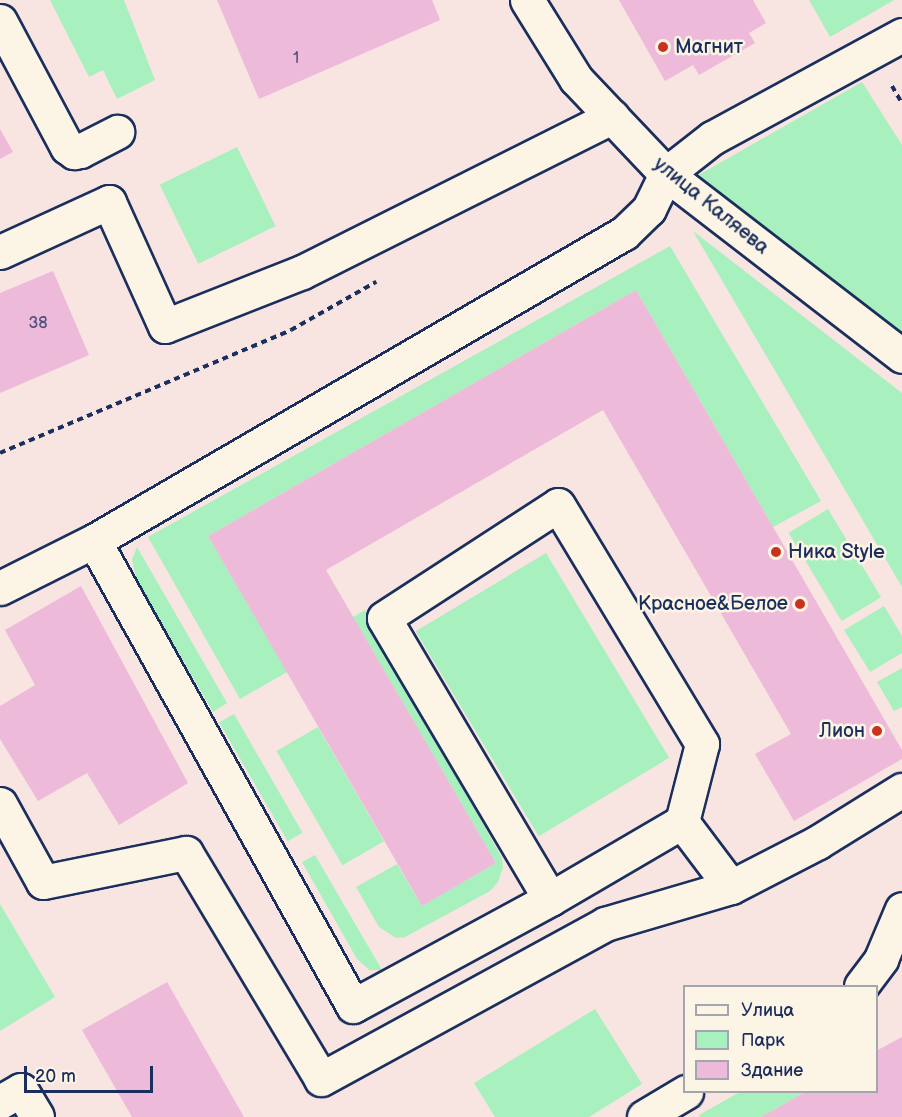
<!DOCTYPE html>
<html>
<head>
<meta charset="utf-8">
<style>
	body { margin:0 }
	#map { position:relative; width:902px; height:1117px; overflow:hidden; background:#f8e4e1; font-family:"Balsamiq Sans",sans-serif }
	div>[style] { position:absolute }
	.green>* { inset:0; background:#a8f0bd; transform-origin:0 0 }
	.building>* { inset:0; background:#edbbd9 }
	.path>* { height:4px; margin-top:-2px; transform-origin:0; background:repeating-linear-gradient(90deg,#1b2f5e 0 6px,transparent 0 10.5px) }
	.roads { filter:drop-shadow(2px 0 #1b2f5e) drop-shadow(-2px 0 #1b2f5e) drop-shadow(0 2px #1b2f5e) drop-shadow(0 -2px #1b2f5e) }
	.minor>* { height:33px; margin:-16.5px; padding:0 16.5px; transform-origin:16.5px; border-radius:16.5px; background:#fcf5e5 }
	.dots>* { width:16px; height:16px; translate:-50% -50%; box-sizing:border-box; border:3px solid #fcf5e5; border-radius:50% }
	span { translate:-50% -50%; white-space:nowrap; text-align:center; line-height:1.15; -webkit-text-stroke:5px #fcf5e5; paint-order:stroke }
	.number-label { font-size:16px; color:#50527d }
	.number-label span { -webkit-text-stroke-width:0 }
	.poi-label { font-size:20px; color:#1b2f5e }
	.left { translate:0 -50%; text-align:left }
	.right { translate:-100% -50%; text-align:right }
	.street-label { font-size:20px; color:#1b2f5e }
	.legend { position:absolute; left:683px; top:985px; width:195px; height:108px; box-sizing:border-box; background:#fcf5e5; border:2px solid #a2a6af; margin:0; padding:8px 10px; list-style:none; font-size:18px; color:#1b2f5e }
	.legend li { display:flex; align-items:center; gap:12px; height:30px }
	.legend b { width:30px; border:2px solid #a2a6af }
	.scale { position:absolute; left:24px; top:1066px; width:129px; height:27px; box-sizing:border-box; border:3px solid #1b2f5e; border-top:0; padding-left:8px; font-size:18px; line-height:21px; white-space:nowrap; color:#1b2f5e; -webkit-text-stroke:4px #fcf5e5; paint-order:stroke }
</style>
</head>
<body>
<div id="map">
	<div class="green">
		<div style="clip-path:polygon(50px 0,124px 0,155px 80px,117px 99px,103px 70px,89px 77px)"></div>
		<div style="clip-path:polygon(809px 0,894px 0,830px 37px)"></div>
		<div style="clip-path:polygon(862px 82px,902px 145px,902px 345px,690px 180px)"></div>
		<div style="left:237px;top:147px;width:88px;height:86px;rotate:64deg"></div>
		<div style="clip-path:polygon(693px 231px,902px 393px,902px 587px)"></div>
		<div style="clip-path:polygon(670px 246px,821px 501px,773px 527px,636px 290px,208px 536px,287px 672px,240px 699px,148px 537px)"></div>
		<div style="left:828px;top:509px;width:103px;height:46px;rotate:59deg"></div>
		<div style="clip-path:polygon(137px 547px,227px 703px,213px 712px,137px 581px,132px 560px)"></div>
		<div style="left:546px;top:553px;width:239px;height:152px;rotate:59deg"></div>
		<div style="clip-path:polygon(884px 606px,902px 636px,902px 653px,870px 672px,844px 630px)"></div>
		<div style="clip-path:polygon(365px 610px,502px 858px,503px 867px,498px 882px,490px 891px,405px 937px,396px 938px,379px 927px,356px 887px,397px 864px,422px 906px,496px 863px,353px 617px)"></div>
		<div style="clip-path:polygon(902px 668px,902px 707px,894px 711px,877px 682px)"></div>
		<div style="left:234px;top:714px;width:137px;height:17px;rotate:60deg"></div>
		<div style="left:318px;top:727px;width:132px;height:48px;rotate:60deg"></div>
		<div style="clip-path:polygon(315px 855px,382px 970px,369px 970px,357px 959px,302px 862px)"></div>
		<div style="clip-path:polygon(0 904px,55px 997px,0 1031px)"></div>
		<div style="clip-path:polygon(595px 1009px,642px 1084px,589px 1117px,495px 1117px,474px 1083px)"></div>
		<div style="clip-path:polygon(740px 1092px,805px 1092px,761px 1117px,700px 1117px,699px 1115px)"></div>
	</div>
	<div class="building">
		<div style="clip-path:polygon(217px 0,432px 0,440px 20px,259px 99px)"></div>
		<div style="clip-path:polygon(619px 0,753px 0,766px 23px,749px 33px,755px 43px,699px 75px,693px 65px,665px 81px)"></div>
		<div style="clip-path:polygon(0 129px,13px 152px,0 159px)"></div>
		<div style="clip-path:polygon(53px 271px,89px 355px,0 393px,0 293px)"></div>
		<div style="clip-path:polygon(636px 290px,902px 750px,902px 759px,794px 821px,755px 754px,791px 734px,603px 410px,326px 570px,496px 863px,422px 906px,208px 536px)"></div>
		<div style="clip-path:polygon(81px 586px,188px 783px,119px 825px,87px 773px,38px 801px,0 739px,0 706px,35px 685px,5px 630px)"></div>
		<div style="clip-path:polygon(167px 982px,244px 1117px,132px 1117px,82px 1030px)"></div>
		<div style="clip-path:polygon(902px 1037px,902px 1117px,761px 1117px,805px 1092px,876px 1092px,876px 1051px)"></div>
	</div>
	<div class="path">
		<div style="left:892px;top:86px;width:20px;rotate:60deg"></div>
		<div style="left:0;top:453px;width:316px;rotate:-22.9deg"></div>
		<div style="left:291px;top:330px;width:98px;rotate:-29.5deg"></div>
	</div>
	<div class="roads">
		<div class="minor">
			<div style="left:527px;top:0;width:93px;rotate:58.2deg"></div>
			<div style="left:576px;top:79px;width:131px;rotate:46.5deg"></div>
			<div style="left:666px;top:174px;width:298px;rotate:37.6deg"></div>
			<div style="left:0;top:21px;width:143px;rotate:62deg"></div>
			<div style="left:67px;top:147px;width:9px;rotate:36deg"></div>
			<div style="left:74px;top:152px;width:6px;rotate:-9deg"></div>
			<div style="left:80px;top:151px;width:42px;rotate:-27.2deg"></div>
			<div style="left:902px;top:35px;width:216px;rotate:151.5deg"></div>
			<div style="left:712px;top:138px;width:58px;rotate:142deg"></div>
			<div style="left:666px;top:174px;width:39px;rotate:116deg"></div>
			<div style="left:649px;top:209px;width:35px;rotate:136deg"></div>
			<div style="left:624px;top:233px;width:613px;rotate:149.84deg"></div>
			<div style="left:94px;top:541px;width:532px;rotate:60.88deg"></div>
			<div style="left:353px;top:1006px;width:224px;rotate:-28.5deg"></div>
			<div style="left:550px;top:899px;width:153px;rotate:-30.3deg"></div>
			<div style="left:682px;top:822px;width:81px;rotate:53deg"></div>
			<div style="left:731px;top:887px;width:98px;rotate:-27.3deg"></div>
			<div style="left:818px;top:842px;width:99px;rotate:-31.8deg"></div>
			<div style="left:0;top:252px;width:120px;rotate:-24.6deg"></div>
			<div style="left:109px;top:202px;width:136px;rotate:65.7deg"></div>
			<div style="left:165px;top:326px;width:147px;rotate:-21.5deg"></div>
			<div style="left:302px;top:272px;width:347px;rotate:-26.6deg"></div>
			<div style="left:0;top:588px;width:105px;rotate:-26.6deg"></div>
			<div style="left:0;top:804px;width:89px;rotate:61.1deg"></div>
			<div style="left:43px;top:882px;width:146px;rotate:-11.5deg"></div>
			<div style="left:186px;top:853px;width:263px;rotate:59.1deg"></div>
			<div style="left:321px;top:1079px;width:324px;rotate:-28.6deg"></div>
			<div style="left:605px;top:924px;width:131px;rotate:-16.4deg"></div>
			<div style="left:550px;top:899px;width:326px;rotate:-120.6deg"></div>
			<div style="left:384px;top:618px;width:207px;rotate:-33deg"></div>
			<div style="left:558px;top:505px;width:279px;rotate:58.9deg"></div>
			<div style="left:702px;top:744px;width:81px;rotate:104.4deg"></div>
			<div style="left:861px;top:986px;width:34px;rotate:-53deg"></div>
			<div style="left:881px;top:959px;width:54px;rotate:-67.2deg"></div>
			<div style="left:0;top:1102px;width:24px;rotate:-30deg"></div>
			<div style="left:21px;top:1090px;width:31px;rotate:59deg"></div>
			<div style="left:644px;top:1117px;width:49px;rotate:-30.8deg"></div>
		</div>
	</div>
	<div class="dots">
		<div style="left:663px;top:47px;background:#c8321e"></div>
		<div style="left:776px;top:552px;background:#c8321e"></div>
		<div style="left:800px;top:604px;background:#c8321e"></div>
		<div style="left:877px;top:731px;background:#c8321e"></div>
	</div>
	<div class="number-label">
		<span style="left:296px;top:59px">1</span>
		<span style="left:38px;top:324px">38</span>
	</div>
	<div class="poi-label">
		<span class="left" style="left:675px;top:47px">Магнит</span>
		<span class="left" style="left:788px;top:552px">Ника Style</span>
		<span class="right" style="left:788px;top:604px">Красное&amp;Белое</span>
		<span class="right" style="left:865px;top:731px">Лион</span>
	</div>
	<div class="street-label">
		<span style="left:711px;top:206px;rotate:39deg">улица Каляева</span>
	</div>
	<ul class="legend">
	<li><b style="height:8px;background:#fcf5e5"></b>Улица</li>
	<li><b style="height:16px;background:#a8f0bd"></b>Парк</li>
	<li><b style="height:16px;background:#edbbd9"></b>Здание</li>
	</ul>
	<div class="scale">20 m</div>
</div>
</body>
</html>
